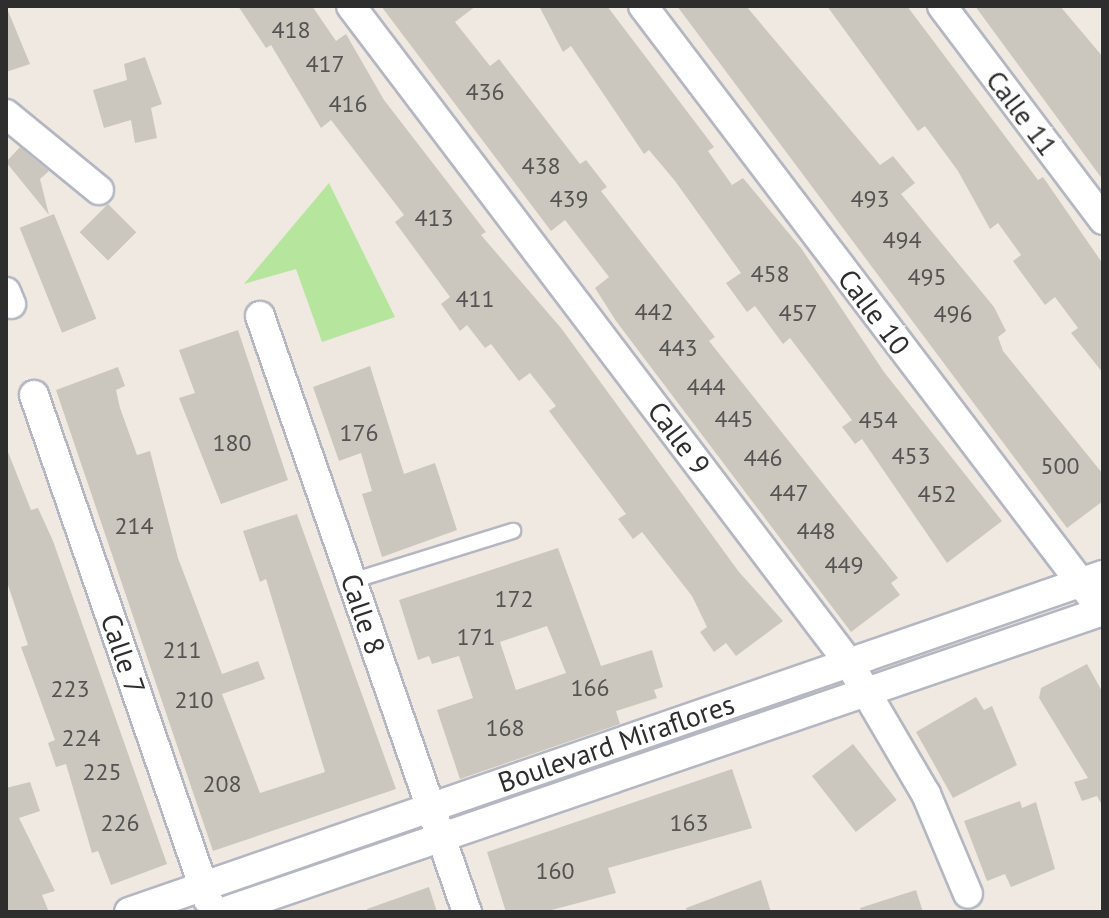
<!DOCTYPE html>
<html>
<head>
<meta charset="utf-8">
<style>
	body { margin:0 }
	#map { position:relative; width:1109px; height:918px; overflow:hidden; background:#efe9e1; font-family:"PT Sans",sans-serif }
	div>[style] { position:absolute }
	.green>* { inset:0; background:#b6e59e }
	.building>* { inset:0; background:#cbc7bf; transform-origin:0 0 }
	.roads { filter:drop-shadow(2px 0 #b4b7c1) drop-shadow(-2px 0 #b4b7c1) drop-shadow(0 2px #b4b7c1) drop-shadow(0 -2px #b4b7c1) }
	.service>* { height:14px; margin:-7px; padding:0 7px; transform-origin:7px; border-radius:7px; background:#fff }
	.minor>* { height:28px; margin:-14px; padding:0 14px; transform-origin:14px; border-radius:14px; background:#fff }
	span { translate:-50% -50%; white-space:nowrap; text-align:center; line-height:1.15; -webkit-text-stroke:6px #fff; paint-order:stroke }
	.number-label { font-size:24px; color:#555452 }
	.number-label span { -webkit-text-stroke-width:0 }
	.street-label { font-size:28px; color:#2e2e2e }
	.frame { position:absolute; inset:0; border:8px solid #2e2e2e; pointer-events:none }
</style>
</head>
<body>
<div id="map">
	<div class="green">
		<div style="clip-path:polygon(329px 183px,395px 317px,322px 342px,296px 269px,244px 284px)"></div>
	</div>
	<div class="building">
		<div style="clip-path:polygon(6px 6px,30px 64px,6px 72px)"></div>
		<div style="clip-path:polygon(238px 6px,312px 6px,336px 41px,346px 34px,384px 100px,486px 232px,481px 235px,561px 328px,739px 572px,783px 621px,736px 656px,726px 643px,714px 652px,700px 632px,707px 627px,692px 596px,642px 532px,633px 539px,618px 519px,626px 514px,549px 411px,556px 406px,530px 373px,519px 381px,491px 344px,485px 348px,467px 325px,460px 331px,441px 304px,450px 297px,395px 222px,404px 215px,331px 120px,321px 128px,271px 45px,266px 48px)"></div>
		<div style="clip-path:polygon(381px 6px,476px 6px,455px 22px,490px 66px,499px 59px,580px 164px,586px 160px,607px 187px,601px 191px,715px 337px,709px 341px,898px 578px,891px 583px,900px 595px,851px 632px,616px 321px,595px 288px,609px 277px,565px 220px,551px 231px)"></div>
		<div style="clip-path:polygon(539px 6px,607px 6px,714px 147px,708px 151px,732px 185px,743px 178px,801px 248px,884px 372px,1002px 521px,947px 563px,862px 439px,855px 444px,842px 427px,852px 420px,790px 338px,783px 344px,755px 306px,747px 312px,726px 283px,741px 273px,675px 181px,649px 150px,644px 154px,571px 46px,563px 52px)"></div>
		<div style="clip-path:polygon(677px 6px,746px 6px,880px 165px,893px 156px,915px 183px,901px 194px,994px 307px,1006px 331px,998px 337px,1003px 351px,1103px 474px,1103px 501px,1067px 528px)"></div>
		<div style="clip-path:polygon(827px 6px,907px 6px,1038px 180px,1043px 177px,1103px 264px,1103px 373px,1071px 333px,1078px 328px,1055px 297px,1045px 305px,1013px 261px,1021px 255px,998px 223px,990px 229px,958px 171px,925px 126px,918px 131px)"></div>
		<div style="clip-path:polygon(975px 6px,1060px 6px,1103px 57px,1103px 180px)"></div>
		<div style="clip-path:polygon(145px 57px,162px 104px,151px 108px,157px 138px,135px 143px,131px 120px,104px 128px,93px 90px,127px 80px,124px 64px)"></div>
		<div style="clip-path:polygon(20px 147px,49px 171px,40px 179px,49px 215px,6px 162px)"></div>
		<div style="left:108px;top:204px;width:40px;height:40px;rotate:45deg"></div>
		<div style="left:54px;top:214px;width:113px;height:37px;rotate:68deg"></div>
		<div style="clip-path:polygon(238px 330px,288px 480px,221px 504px,179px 398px,195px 393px,179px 350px)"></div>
		<div style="clip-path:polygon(370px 366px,404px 474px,435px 463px,457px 530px,382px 557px,362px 494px,372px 491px,361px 453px,339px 461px,313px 387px)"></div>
		<div style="clip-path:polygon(118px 367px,125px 386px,116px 390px,120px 408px,137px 455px,150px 451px,178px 558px,222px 674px,258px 661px,265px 679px,222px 694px,260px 793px,325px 772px,266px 579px,260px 582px,243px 531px,297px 514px,396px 789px,213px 851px,56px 390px)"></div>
		<div style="clip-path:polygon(6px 447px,31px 510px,38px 508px,53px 541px,167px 864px,111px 885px,98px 851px,92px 853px,66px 764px,56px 767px,48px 743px,55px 740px,21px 647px,28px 645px,6px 579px)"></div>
		<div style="clip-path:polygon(evenodd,558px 548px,601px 666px,652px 650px,663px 687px,654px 690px,657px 698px,616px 711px,620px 724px,460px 779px,437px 710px,473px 698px,459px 656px,432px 664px,429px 656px,418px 660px,399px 600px,558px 548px,547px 626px,566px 673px,516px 690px,500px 642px,547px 626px)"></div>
		<div style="clip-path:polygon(1087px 664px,1103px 693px,1103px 807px,1097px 796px,1082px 801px,1074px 782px,1088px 778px,1039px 698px,1041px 688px)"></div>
		<div style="clip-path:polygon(976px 697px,984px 710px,992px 706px,1017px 765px,953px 798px,916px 732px)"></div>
		<div style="left:853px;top:744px;width:71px;height:52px;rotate:52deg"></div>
		<div style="clip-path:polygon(732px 769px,752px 828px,608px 868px,616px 893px,544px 912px,506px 912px,487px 852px)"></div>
		<div style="clip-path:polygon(30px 782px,40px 811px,19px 818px,55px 891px,42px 895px,49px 912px,6px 912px,6px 788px)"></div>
		<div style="clip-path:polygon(1020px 801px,1022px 808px,1036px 802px,1055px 869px,1011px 887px,1005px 874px,987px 881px,964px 821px)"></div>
		<div style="clip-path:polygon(761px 880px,771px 912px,687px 912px,686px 908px)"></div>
		<div style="clip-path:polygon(429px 887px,437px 912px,367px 912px,367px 909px)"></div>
		<div style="clip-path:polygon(916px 890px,923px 912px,861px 912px,860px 908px)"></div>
	</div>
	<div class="roads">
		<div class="service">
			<div style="left:352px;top:581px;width:169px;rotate:-17.3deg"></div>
		</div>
		<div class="minor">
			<div style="left:351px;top:6px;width:824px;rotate:52.84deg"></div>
			<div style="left:849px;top:663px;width:152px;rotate:59.6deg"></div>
			<div style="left:926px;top:794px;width:108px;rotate:67.2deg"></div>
			<div style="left:643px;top:6px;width:739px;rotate:52.8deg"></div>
			<div style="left:942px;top:6px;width:268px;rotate:53deg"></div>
			<div style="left:6px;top:114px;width:120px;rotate:39.3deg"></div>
			<div style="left:6px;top:292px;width:13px;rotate:67deg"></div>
			<div style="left:260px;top:316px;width:631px;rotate:70.85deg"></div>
			<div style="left:34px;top:395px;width:534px;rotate:70.99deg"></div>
			<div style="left:129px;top:912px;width:1031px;rotate:-19.09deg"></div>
			<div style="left:223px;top:912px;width:930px;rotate:-18.88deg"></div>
		</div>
	</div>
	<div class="number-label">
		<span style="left:291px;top:30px">418</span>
		<span style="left:325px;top:64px">417</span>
		<span style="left:485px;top:92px">436</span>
		<span style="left:348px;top:104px">416</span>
		<span style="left:541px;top:166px">438</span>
		<span style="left:569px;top:199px">439</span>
		<span style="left:870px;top:199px">493</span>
		<span style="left:434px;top:218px">413</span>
		<span style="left:902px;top:240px">494</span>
		<span style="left:770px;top:274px">458</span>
		<span style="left:927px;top:277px">495</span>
		<span style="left:475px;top:299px">411</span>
		<span style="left:654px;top:312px">442</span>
		<span style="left:798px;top:313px">457</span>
		<span style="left:953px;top:314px">496</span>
		<span style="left:678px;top:348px">443</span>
		<span style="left:706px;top:387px">444</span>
		<span style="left:734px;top:419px">445</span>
		<span style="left:878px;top:420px">454</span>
		<span style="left:359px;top:433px">176</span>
		<span style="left:232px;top:443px">180</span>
		<span style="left:911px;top:456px">453</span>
		<span style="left:763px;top:458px">446</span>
		<span style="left:1060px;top:466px">500</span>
		<span style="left:789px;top:493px">447</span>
		<span style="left:937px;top:494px">452</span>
		<span style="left:134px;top:526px">214</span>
		<span style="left:816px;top:531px">448</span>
		<span style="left:844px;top:565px">449</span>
		<span style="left:514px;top:599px">172</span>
		<span style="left:476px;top:637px">171</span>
		<span style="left:182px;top:650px">211</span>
		<span style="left:590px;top:688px">166</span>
		<span style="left:70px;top:689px">223</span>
		<span style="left:194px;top:700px">210</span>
		<span style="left:505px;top:728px">168</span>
		<span style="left:81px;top:738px">224</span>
		<span style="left:102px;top:772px">225</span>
		<span style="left:222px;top:784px">208</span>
		<span style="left:120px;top:823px">226</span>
		<span style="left:689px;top:823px">163</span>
		<span style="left:555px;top:871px">160</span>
	</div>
	<div class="street-label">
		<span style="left:1022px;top:113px;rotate:53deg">Calle 11</span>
		<span style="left:874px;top:312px;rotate:53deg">Calle 10</span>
		<span style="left:679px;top:438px;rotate:53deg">Calle 9</span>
		<span style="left:363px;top:614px;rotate:71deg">Calle 8</span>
		<span style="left:123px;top:654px;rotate:71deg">Calle 7</span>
		<span style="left:616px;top:743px;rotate:-19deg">Boulevard Miraflores</span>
	</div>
	<div class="frame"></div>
</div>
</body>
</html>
